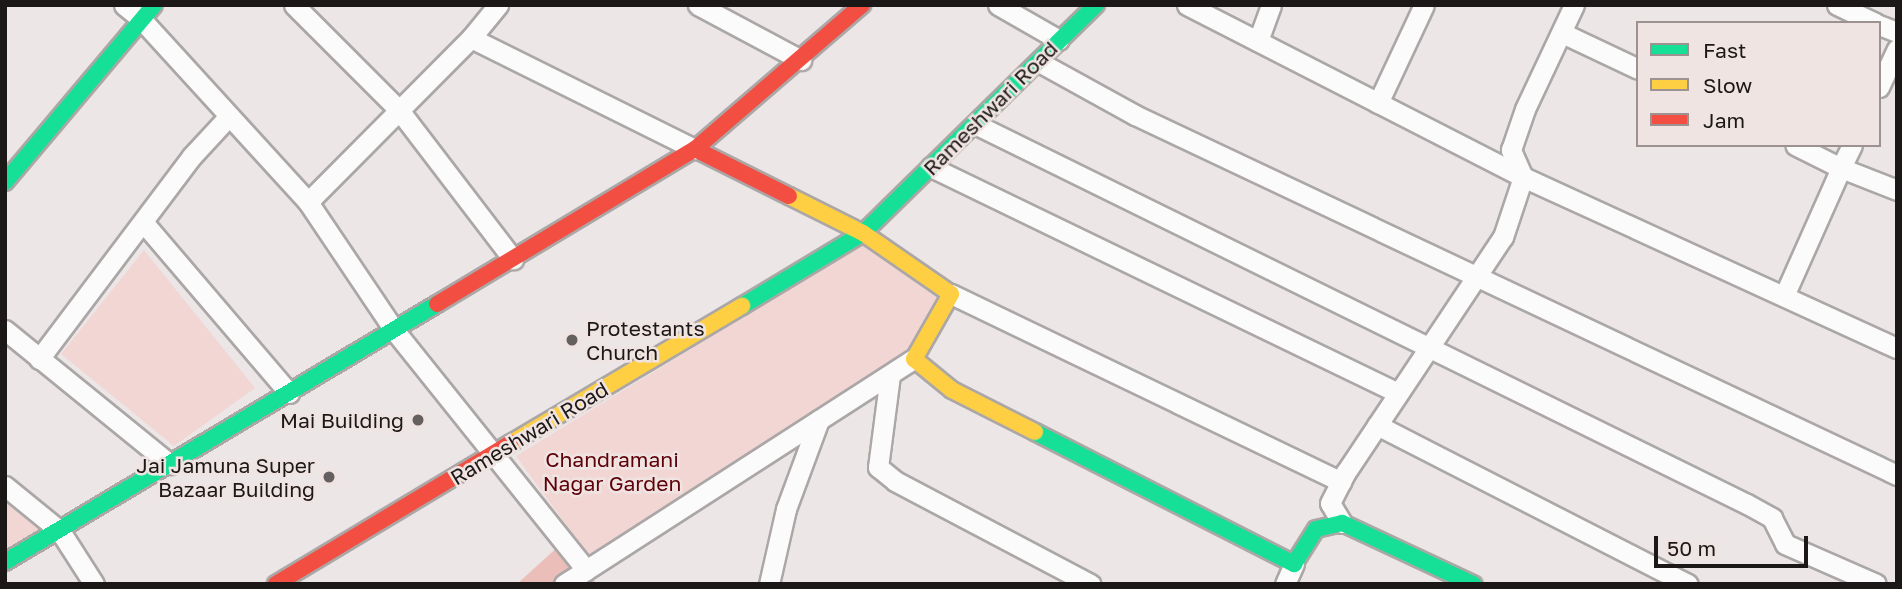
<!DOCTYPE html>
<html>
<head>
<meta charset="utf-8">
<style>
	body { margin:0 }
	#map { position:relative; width:1902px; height:589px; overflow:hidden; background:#ece6e6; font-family:"Golos Text",sans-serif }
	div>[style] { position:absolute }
	.green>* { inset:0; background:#f2d6d4 }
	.forest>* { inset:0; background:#ebbeba }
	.roads { filter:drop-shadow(2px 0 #aca7a7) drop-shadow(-2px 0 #aca7a7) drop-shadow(0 2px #aca7a7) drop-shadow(0 -2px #aca7a7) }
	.street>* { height:19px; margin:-9.5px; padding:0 9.5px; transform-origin:9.5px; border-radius:9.5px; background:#fcfbfb }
	.fast>* { height:16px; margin:-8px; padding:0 8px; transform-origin:8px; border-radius:8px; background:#16e098 }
	.slow>* { height:16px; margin:-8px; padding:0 8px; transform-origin:8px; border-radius:8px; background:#ffcf43 }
	.jam>* { height:16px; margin:-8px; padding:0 8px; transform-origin:8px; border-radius:8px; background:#f24e42 }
	.dots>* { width:19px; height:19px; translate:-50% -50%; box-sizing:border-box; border:4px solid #f0e4e2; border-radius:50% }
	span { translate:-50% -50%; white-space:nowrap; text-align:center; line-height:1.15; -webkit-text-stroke:5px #f0e4e2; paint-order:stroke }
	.street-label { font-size:21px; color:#1c1817 }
	.poi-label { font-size:21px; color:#1c1817 }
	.left { translate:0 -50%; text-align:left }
	.right { translate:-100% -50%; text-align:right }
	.park-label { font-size:21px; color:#5e0008 }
	.frame { position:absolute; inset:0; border:7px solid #1c1817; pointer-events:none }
	.legend { position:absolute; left:1636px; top:21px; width:245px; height:126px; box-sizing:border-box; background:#f0e4e2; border:2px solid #9b9291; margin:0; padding:9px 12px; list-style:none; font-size:21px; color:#1c1817 }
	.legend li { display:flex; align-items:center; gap:14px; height:35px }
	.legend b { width:35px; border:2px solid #9b9291 }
	.scale { position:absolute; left:1654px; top:536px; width:154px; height:32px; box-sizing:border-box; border:4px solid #1c1817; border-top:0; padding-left:9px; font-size:21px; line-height:24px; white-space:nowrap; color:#1c1817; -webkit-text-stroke:5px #f0e4e2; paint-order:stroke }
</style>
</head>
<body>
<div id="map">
	<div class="green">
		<div style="clip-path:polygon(864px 243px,941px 299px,907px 355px,591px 559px,516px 456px)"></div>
		<div style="clip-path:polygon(144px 250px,255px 388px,174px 446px,61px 354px)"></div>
		<div style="clip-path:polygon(5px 502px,40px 531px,5px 552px)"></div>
	</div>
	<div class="forest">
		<div style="clip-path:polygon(561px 544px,595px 582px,517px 584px)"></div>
	</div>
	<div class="roads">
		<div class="street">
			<div style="left:124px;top:5px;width:22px;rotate:39deg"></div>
			<div style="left:141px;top:19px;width:248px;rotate:47.6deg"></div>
			<div style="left:308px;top:202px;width:231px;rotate:-45.2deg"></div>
			<div style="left:471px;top:38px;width:250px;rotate:26.4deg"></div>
			<div style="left:294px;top:5px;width:148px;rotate:45deg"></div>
			<div style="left:399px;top:110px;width:188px;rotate:52.6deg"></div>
			<div style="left:698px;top:5px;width:117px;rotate:28.1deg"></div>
			<div style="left:998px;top:5px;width:70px;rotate:29.8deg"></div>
			<div style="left:1187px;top:5px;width:377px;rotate:27.1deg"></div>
			<div style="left:1523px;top:177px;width:411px;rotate:24.6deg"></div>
			<div style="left:1837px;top:5px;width:42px;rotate:25.3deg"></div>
			<div style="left:1879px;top:25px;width:19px;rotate:21deg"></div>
			<div style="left:1562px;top:33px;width:84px;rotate:25.3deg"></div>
			<div style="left:471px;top:38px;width:43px;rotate:-50.7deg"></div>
			<div style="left:1258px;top:41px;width:38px;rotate:-70deg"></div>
			<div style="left:1039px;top:62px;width:110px;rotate:28.9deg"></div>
			<div style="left:1135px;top:115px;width:843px;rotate:25.29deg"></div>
			<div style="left:1879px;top:87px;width:42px;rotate:-64.7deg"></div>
			<div style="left:1378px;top:103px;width:108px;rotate:-64.9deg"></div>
			<div style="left:977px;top:125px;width:858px;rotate:26.21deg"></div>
			<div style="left:1747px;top:504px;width:29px;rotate:29deg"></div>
			<div style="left:1772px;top:518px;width:29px;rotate:63deg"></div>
			<div style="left:1785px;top:544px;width:99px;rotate:23.7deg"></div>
			<div style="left:1852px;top:145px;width:25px;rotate:116deg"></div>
			<div style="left:1841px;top:168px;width:60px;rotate:21.4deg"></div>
			<div style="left:931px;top:167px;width:519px;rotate:25.82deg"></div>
			<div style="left:308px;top:202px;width:154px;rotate:56.1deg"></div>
			<div style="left:394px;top:330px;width:307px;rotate:51.3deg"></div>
			<div style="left:586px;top:570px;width:390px;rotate:-32.8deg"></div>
			<div style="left:143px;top:222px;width:225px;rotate:49.5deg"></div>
			<div style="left:951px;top:294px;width:433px;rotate:25.7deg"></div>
			<div style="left:1784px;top:296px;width:140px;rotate:-66deg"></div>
			<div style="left:1841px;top:168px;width:51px;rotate:-153.4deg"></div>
			<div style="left:5px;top:330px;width:213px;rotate:39.1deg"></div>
			<div style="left:39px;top:359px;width:254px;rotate:-53deg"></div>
			<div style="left:192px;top:156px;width:54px;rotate:-47.2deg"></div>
			<div style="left:890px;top:375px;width:93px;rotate:97.4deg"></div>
			<div style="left:878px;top:467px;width:22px;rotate:39deg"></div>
			<div style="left:895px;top:481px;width:221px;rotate:27.8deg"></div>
			<div style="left:1377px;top:425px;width:349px;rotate:27.1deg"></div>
			<div style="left:5px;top:486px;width:71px;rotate:39.3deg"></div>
			<div style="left:60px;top:531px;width:63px;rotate:57.3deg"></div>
			<div style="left:1342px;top:523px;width:23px;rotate:-121deg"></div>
			<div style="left:1330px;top:503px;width:35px;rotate:-63deg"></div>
			<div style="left:1346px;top:472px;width:283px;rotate:-56.3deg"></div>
			<div style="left:1503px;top:237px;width:63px;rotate:-71.6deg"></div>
			<div style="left:1523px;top:177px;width:30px;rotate:-114deg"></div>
			<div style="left:1511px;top:150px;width:43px;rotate:-71.1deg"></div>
			<div style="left:1525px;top:109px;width:115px;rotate:-64.8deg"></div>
			<div style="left:564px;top:584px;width:26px;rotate:-32deg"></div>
			<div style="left:769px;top:584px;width:77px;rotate:-77.2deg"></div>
			<div style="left:786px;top:509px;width:95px;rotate:-69.7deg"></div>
			<div style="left:1285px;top:584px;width:22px;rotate:-66deg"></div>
		</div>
		<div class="fast">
			<div style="left:5px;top:182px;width:231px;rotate:-49.9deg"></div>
			<div style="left:742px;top:306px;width:141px;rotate:-31.1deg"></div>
			<div style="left:863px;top:233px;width:326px;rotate:-44.4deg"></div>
			<div style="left:1035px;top:432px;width:291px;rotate:27deg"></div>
			<div style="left:1294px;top:564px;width:41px;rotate:-57.8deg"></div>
			<div style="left:1316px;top:529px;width:27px;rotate:-13deg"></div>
			<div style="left:1342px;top:523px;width:145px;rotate:25deg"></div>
			<div style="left:5px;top:562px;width:503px;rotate:-30.85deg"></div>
		</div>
		<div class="slow">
			<div style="left:789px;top:196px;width:83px;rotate:26.6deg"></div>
			<div style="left:863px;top:233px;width:107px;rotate:34.7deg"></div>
			<div style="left:951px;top:294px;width:75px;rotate:119.6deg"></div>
			<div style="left:914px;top:359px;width:49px;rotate:39.2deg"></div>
			<div style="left:952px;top:390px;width:93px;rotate:26.8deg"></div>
			<div style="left:511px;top:443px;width:269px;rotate:-30.7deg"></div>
		</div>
		<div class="jam">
			<div style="left:695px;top:149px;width:221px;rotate:-40.8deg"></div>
			<div style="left:437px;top:304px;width:301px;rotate:-31deg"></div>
			<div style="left:695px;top:149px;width:105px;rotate:26.6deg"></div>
			<div style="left:276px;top:584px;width:274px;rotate:-31deg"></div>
		</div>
	</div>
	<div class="dots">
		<div style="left:572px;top:340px;background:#65605f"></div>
		<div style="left:418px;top:420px;background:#65605f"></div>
		<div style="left:329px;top:477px;background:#65605f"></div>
	</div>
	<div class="street-label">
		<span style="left:990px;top:108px;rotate:-45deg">Rameshwari Road</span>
		<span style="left:529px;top:433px;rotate:-31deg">Rameshwari Road</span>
	</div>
	<div class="poi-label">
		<span class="left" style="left:586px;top:340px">Protestants<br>Church</span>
		<span class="right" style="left:404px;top:420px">Mai Building</span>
		<span class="right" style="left:315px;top:477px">Jai Jamuna Super<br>Bazaar Building</span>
	</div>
	<div class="park-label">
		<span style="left:612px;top:471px">Chandramani<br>Nagar Garden</span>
	</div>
	<div class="frame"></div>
	<ul class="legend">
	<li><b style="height:9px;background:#16e098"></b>Fast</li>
	<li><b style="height:9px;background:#ffcf43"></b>Slow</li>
	<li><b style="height:9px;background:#f24e42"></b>Jam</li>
	</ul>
	<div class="scale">50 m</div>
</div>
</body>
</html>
